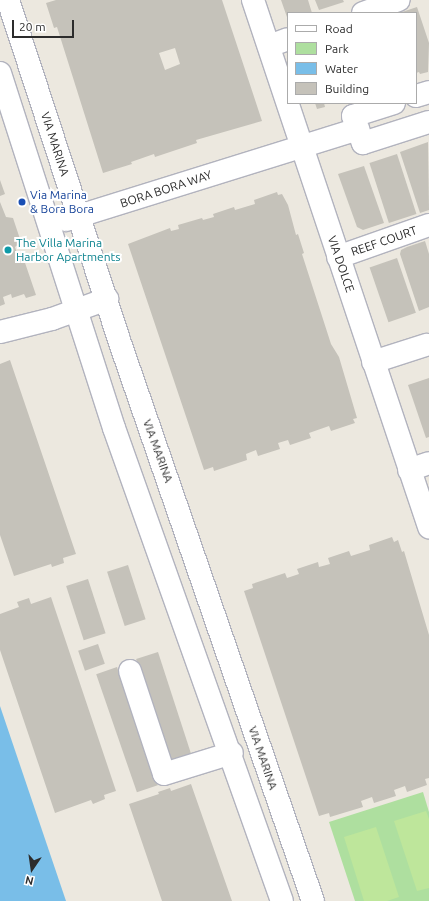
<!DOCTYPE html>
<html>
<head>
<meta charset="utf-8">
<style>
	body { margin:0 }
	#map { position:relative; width:429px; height:901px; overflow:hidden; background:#ece8df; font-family:Ubuntu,sans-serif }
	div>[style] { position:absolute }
	.green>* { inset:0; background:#aedf9f }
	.pitch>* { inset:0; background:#bee69b }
	.water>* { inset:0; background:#79bee8 }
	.building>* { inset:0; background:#c5c2ba; transform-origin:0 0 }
	.roads { filter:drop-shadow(1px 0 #b2b3be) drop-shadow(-1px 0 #b2b3be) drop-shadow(0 1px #b2b3be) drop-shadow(0 -1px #b2b3be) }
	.minor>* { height:22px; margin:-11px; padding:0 11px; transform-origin:11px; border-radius:11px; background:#fff }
	.dots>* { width:11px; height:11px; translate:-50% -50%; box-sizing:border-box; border:2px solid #fff; border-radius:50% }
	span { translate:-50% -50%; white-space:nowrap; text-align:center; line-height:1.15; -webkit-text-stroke:4px #fff; paint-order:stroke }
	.street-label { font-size:12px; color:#2c2c2c }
	.transit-label { font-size:12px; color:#164399 }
	.left { translate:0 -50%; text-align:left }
	.culture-label { font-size:12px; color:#0d838f }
	.legend { position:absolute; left:287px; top:12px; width:130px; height:92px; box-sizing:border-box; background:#fff; border:1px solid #ababab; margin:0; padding:5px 7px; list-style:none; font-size:12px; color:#2c2c2c }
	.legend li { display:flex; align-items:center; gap:8px; height:20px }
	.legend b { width:20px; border:1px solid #ababab }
	.north { position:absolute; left:12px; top:849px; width:40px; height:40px; -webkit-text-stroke:3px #fff; paint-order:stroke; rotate:193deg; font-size:11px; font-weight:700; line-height:16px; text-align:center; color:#2c2c2c }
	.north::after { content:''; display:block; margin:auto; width:14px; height:18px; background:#2c2c2c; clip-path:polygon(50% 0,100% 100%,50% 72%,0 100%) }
	.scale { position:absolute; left:12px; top:20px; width:62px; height:18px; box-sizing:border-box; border:2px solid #2c2c2c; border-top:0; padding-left:5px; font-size:12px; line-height:14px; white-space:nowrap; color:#2c2c2c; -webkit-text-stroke:3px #fff; paint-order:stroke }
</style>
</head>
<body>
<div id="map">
	<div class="green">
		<div style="clip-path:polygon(423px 792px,429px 812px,429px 901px,355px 901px,329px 822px)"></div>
	</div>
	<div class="pitch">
		<div style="clip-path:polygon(426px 811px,429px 819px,429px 888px,417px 891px,394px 821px)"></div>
		<div style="clip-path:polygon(376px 827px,399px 897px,387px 901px,364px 901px,344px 837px)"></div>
	</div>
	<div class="water">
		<div style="clip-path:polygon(0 706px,66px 901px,0 901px)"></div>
	</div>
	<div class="building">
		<div style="clip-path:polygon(evenodd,56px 0,222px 0,262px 121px,196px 140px,197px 143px,155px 157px,154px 154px,131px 162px,132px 164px,103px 173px,57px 27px,54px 28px,46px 3px,56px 0,175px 48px,180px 64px,165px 70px,159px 53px,175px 48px)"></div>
		<div style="clip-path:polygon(281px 0,308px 0,312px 13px,288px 13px,288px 20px)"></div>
		<div style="clip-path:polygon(315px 0,343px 0,344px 2px,319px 10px)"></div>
		<div style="clip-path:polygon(417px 7px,429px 43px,428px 72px,420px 74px,419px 72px,416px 73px,416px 13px,399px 13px)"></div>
		<div style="clip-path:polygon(315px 103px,324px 103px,325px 107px,317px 109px)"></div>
		<div style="clip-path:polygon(428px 142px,429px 210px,420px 213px,400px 152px)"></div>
		<div style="left:397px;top:154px;width:63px;height:29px;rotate:72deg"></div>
		<div style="clip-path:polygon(364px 166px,384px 223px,363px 230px,357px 227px,338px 174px)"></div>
		<div style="clip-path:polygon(0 180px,5px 194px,0 196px)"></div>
		<div style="clip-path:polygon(277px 192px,278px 195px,282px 194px,288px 205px,296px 235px,298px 234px,304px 253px,302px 254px,331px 344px,339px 357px,357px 418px,353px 419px,355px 423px,331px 431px,329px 426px,309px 433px,311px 438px,290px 445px,288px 440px,278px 443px,280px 449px,258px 456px,256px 450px,246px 454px,247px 460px,214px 471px,213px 467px,204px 470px,128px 244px,170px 228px,171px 231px,179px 229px,178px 225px,202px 218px,203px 220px,214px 217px,213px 214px,234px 207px,235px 210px,255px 204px,254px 200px)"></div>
		<div style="clip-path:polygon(0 202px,6px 217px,13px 218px,21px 242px,15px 247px,18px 256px,22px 254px,36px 295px,26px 298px,24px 294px,12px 298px,11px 294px,3px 297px,5px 304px,0 306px)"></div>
		<div style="clip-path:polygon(425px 241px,429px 254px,429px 307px,419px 311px,400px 254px,401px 250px,407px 247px)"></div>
		<div style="left:397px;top:258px;width:58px;height:29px;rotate:71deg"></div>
		<div style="clip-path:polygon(10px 360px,76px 554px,63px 558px,64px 563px,52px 567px,51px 564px,14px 576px,0 535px,0 364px)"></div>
		<div style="clip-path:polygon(429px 378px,429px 437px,426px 438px,408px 385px)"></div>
		<div style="clip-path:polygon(392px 537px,394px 542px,398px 540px,402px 552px,404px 551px,429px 635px,429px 778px,425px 779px,427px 785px,407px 792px,405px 786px,394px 790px,396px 796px,374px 803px,372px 797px,361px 801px,363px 807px,330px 817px,329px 813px,319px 816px,244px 591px,253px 588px,252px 584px,285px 573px,287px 578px,299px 574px,297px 569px,318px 562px,319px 567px,330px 564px,328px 558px,349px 551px,351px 556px,370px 550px,369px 545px)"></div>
		<div style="left:128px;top:565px;width:57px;height:22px;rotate:72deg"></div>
		<div style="left:88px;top:579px;width:57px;height:23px;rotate:72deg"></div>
		<div style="clip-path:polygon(51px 597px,116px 791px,104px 795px,105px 799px,93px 804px,91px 800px,55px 813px,0 650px,0 614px,19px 607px,17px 602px,29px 598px,31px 604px)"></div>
		<div style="left:98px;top:644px;width:21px;height:21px;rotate:71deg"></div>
		<div style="left:158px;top:652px;width:108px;height:23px;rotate:72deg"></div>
		<div style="left:117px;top:667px;width:125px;height:22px;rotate:71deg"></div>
		<div style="clip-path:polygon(191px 784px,232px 901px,162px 901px,129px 804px,159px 794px,158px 792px,170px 788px,171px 791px)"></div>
	</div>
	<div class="roads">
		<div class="minor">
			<div style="left:8px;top:0;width:354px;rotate:71.9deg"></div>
			<div style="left:118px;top:337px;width:597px;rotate:70.93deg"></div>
			<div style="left:253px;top:0;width:556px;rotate:71.53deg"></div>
			<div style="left:363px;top:13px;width:38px;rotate:-20deg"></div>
			<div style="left:269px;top:46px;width:20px;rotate:-20deg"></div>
			<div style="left:0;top:73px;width:373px;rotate:72.2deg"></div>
			<div style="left:114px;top:428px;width:502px;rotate:70.45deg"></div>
			<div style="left:416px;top:96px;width:14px;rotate:-17deg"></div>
			<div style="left:394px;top:103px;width:43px;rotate:162.4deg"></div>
			<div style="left:353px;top:116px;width:29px;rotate:70deg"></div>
			<div style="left:363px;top:143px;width:69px;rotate:-17.7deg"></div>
			<div style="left:66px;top:220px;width:306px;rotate:-17.3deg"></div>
			<div style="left:338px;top:257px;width:96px;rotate:-19.4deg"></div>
			<div style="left:0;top:332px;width:54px;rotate:-14deg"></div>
			<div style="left:52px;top:319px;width:59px;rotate:-20deg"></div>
			<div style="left:373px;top:362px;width:56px;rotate:-17.8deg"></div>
			<div style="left:409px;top:470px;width:21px;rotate:-19deg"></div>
			<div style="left:130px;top:671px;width:108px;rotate:71.7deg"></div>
			<div style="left:164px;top:774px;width:71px;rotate:-17.2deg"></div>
		</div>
	</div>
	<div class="dots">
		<div style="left:22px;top:202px;background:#1a4fb4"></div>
		<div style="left:8px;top:250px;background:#0f9aa8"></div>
	</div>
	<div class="street-label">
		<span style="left:55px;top:144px;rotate:72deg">VIA MARINA</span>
		<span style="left:166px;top:189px;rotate:-18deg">BORA BORA WAY</span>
		<span style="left:384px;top:241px;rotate:-19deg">REEF COURT</span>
		<span style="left:341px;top:264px;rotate:71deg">VIA DOLCE</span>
		<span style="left:158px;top:451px;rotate:70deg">VIA MARINA</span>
		<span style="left:263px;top:758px;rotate:71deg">VIA MARINA</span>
	</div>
	<div class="transit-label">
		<span class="left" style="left:30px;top:202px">Via Marina<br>&amp; Bora Bora</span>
	</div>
	<div class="culture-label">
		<span class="left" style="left:16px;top:250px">The Villa Marina<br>Harbor Apartments</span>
	</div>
	<ul class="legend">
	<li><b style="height:5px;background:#fff"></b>Road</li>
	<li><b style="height:11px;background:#aedf9f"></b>Park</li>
	<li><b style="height:11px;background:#79bee8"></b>Water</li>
	<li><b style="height:11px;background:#c5c2ba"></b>Building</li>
	</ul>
	<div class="north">N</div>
	<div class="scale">20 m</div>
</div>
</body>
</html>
